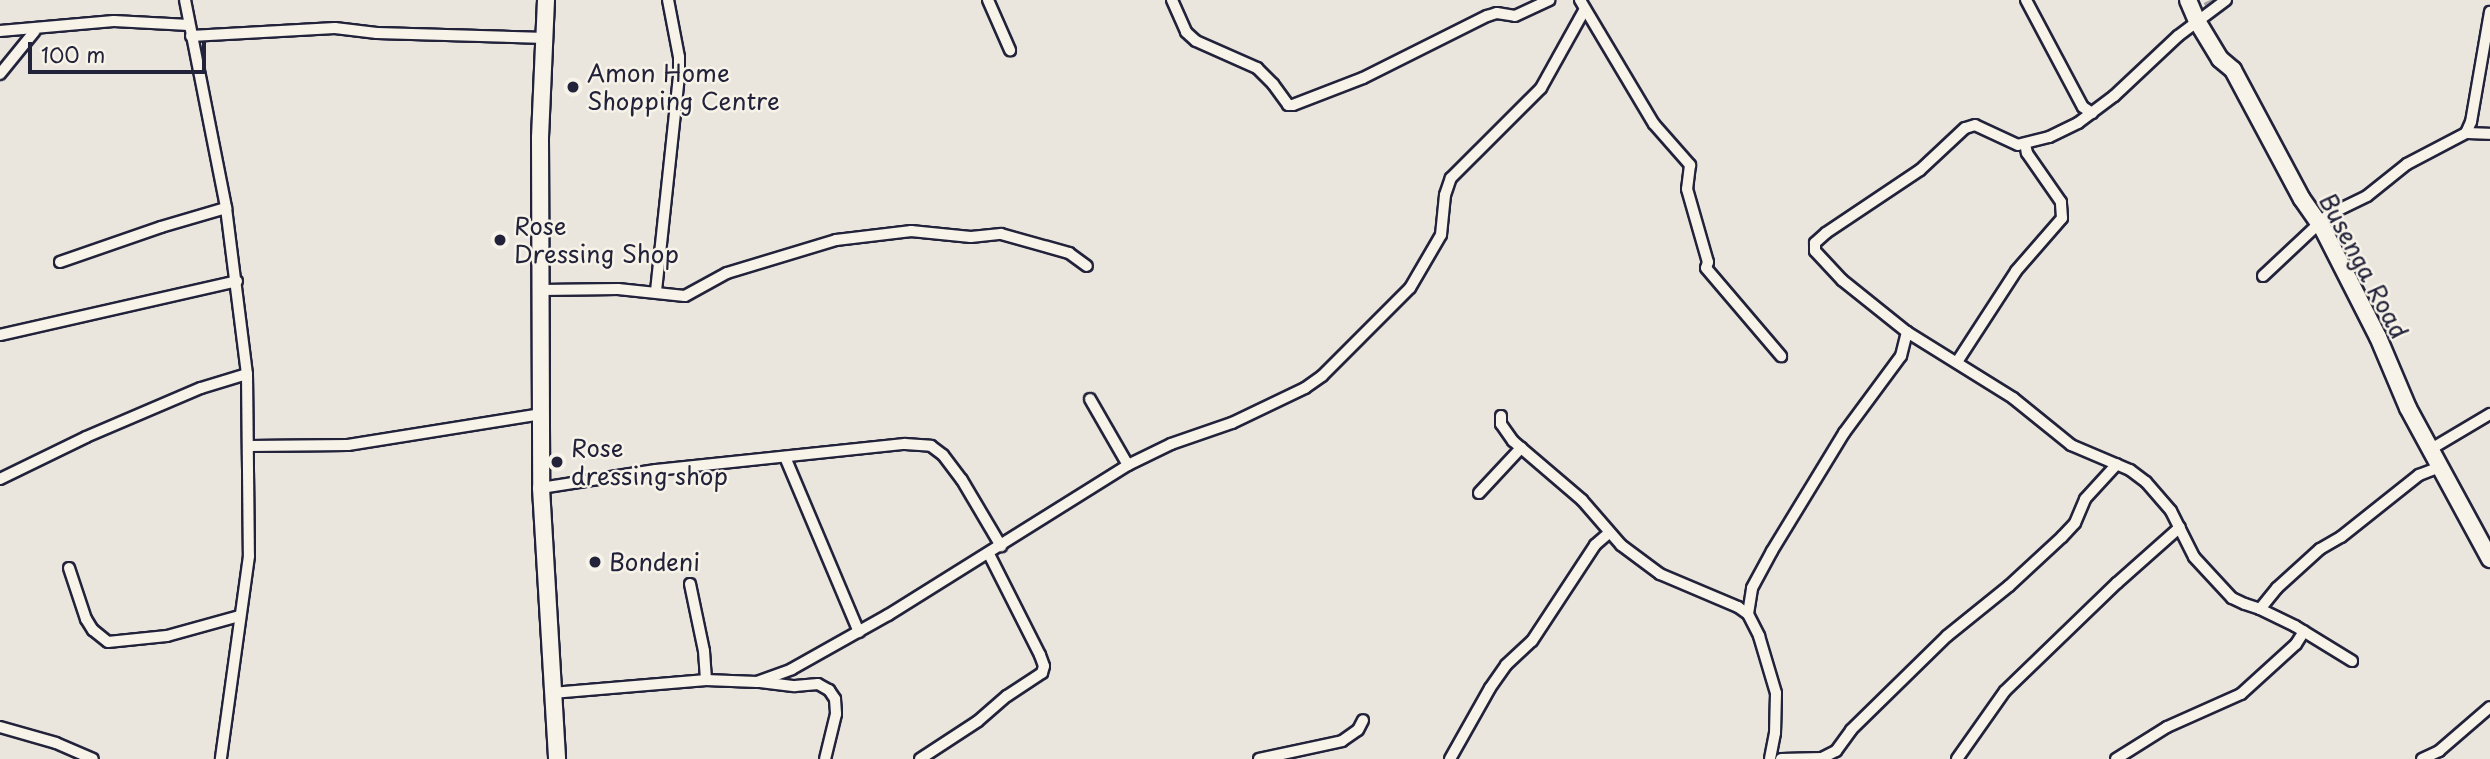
<!DOCTYPE html>
<html>
<head>
<meta charset="utf-8">
<style>
	body { margin:0 }
	#map { position:relative; width:2490px; height:759px; overflow:hidden; background:#eae6de; font-family:"Playpen Sans",sans-serif }
	div>[style] { position:absolute }
	.stream>* { height:3.5px; margin:-1.75px; padding:0 1.75px; transform-origin:1.75px; border-radius:1.75px; background:#a6a3a6 }
	.roads { filter:drop-shadow(2px 0 #22223b) drop-shadow(-2px 0 #22223b) drop-shadow(0 2px #22223b) drop-shadow(0 -2px #22223b) }
	.street>* { height:10px; margin:-5px; padding:0 5px; transform-origin:5px; border-radius:5px; background:#f7f3e8 }
	.secondary>* { height:16px; margin:-8px; padding:0 8px; transform-origin:8px; border-radius:8px; background:#f7f3e8 }
	.dots>* { width:19px; height:19px; translate:-50% -50%; box-sizing:border-box; border:4px solid #f7f3e8; border-radius:50% }
	span { translate:-50% -50%; white-space:nowrap; text-align:center; line-height:1.15; -webkit-text-stroke:5px #f7f3e8; paint-order:stroke }
	.poi-label { font-size:24px; color:#22223b }
	.left { translate:0 -50%; text-align:left }
	.street-label { font-size:24px; color:#22223b }
	.scale { position:absolute; left:28px; top:42px; width:178px; height:32px; box-sizing:border-box; border:4px solid #22223b; border-top:0; padding-left:9px; font-size:21px; line-height:24px; white-space:nowrap; color:#22223b; -webkit-text-stroke:5px #f7f3e8; paint-order:stroke }
</style>
</head>
<body>
<div id="map">
	<div class="stream">
		<div style="left:2206px;top:4px;width:11px;rotate:-22deg"></div>
	</div>
	<div class="roads">
		<div class="street">
			<div style="left:185px;top:0;width:212px;rotate:78.8deg"></div>
			<div style="left:226px;top:208px;width:167px;rotate:82.8deg"></div>
			<div style="left:247px;top:374px;width:182px;rotate:89.4deg"></div>
			<div style="left:249px;top:556px;width:205px;rotate:97.9deg"></div>
			<div style="left:988px;top:0;width:55px;rotate:66.3deg"></div>
			<div style="left:1172px;top:0;width:35px;rotate:66deg"></div>
			<div style="left:1186px;top:32px;width:13px;rotate:42deg"></div>
			<div style="left:1196px;top:41px;width:67px;rotate:23.9deg"></div>
			<div style="left:1257px;top:68px;width:23px;rotate:45deg"></div>
			<div style="left:1273px;top:84px;width:26px;rotate:54deg"></div>
			<div style="left:1288px;top:105px;width:5px"></div>
			<div style="left:1293px;top:105px;width:75px;rotate:-21.1deg"></div>
			<div style="left:1363px;top:78px;width:139px;rotate:-26.6deg"></div>
			<div style="left:1487px;top:16px;width:10px;rotate:-17deg"></div>
			<div style="left:1497px;top:13px;width:18px;rotate:9deg"></div>
			<div style="left:1515px;top:16px;width:38px;rotate:-25deg"></div>
			<div style="left:1580px;top:0;width:144px;rotate:59.2deg"></div>
			<div style="left:1654px;top:124px;width:55px;rotate:48.7deg"></div>
			<div style="left:1690px;top:165px;width:24px;rotate:97deg"></div>
			<div style="left:1687px;top:189px;width:76px;rotate:74deg"></div>
			<div style="left:1708px;top:262px;width:6px;rotate:108deg"></div>
			<div style="left:1706px;top:268px;width:116px;rotate:49.6deg"></div>
			<div style="left:2026px;top:0;width:121px;rotate:62deg"></div>
			<div style="left:2083px;top:107px;width:11px;rotate:34deg"></div>
			<div style="left:2226px;top:0;width:60px;rotate:143.1deg"></div>
			<div style="left:2178px;top:36px;width:88px;rotate:136.8deg"></div>
			<div style="left:2114px;top:96px;width:45px;rotate:143.1deg"></div>
			<div style="left:2078px;top:123px;width:32px;rotate:154deg"></div>
			<div style="left:2049px;top:137px;width:32px;rotate:166deg"></div>
			<div style="left:2018px;top:145px;width:47px;rotate:-155.1deg"></div>
			<div style="left:1975px;top:125px;width:10px;rotate:163deg"></div>
			<div style="left:1965px;top:128px;width:62px;rotate:137deg"></div>
			<div style="left:1920px;top:170px;width:113px;rotate:146.2deg"></div>
			<div style="left:1826px;top:233px;width:15px;rotate:138deg"></div>
			<div style="left:1815px;top:243px;width:8px;rotate:90deg"></div>
			<div style="left:1815px;top:251px;width:40px;rotate:47deg"></div>
			<div style="left:1842px;top:280px;width:83px;rotate:38.7deg"></div>
			<div style="left:1907px;top:332px;width:125px;rotate:31.9deg"></div>
			<div style="left:2013px;top:398px;width:75px;rotate:39deg"></div>
			<div style="left:2071px;top:445px;width:64px;rotate:23deg"></div>
			<div style="left:2130px;top:470px;width:20px;rotate:37deg"></div>
			<div style="left:2146px;top:482px;width:38px;rotate:49deg"></div>
			<div style="left:2171px;top:511px;width:51px;rotate:63.4deg"></div>
			<div style="left:2194px;top:557px;width:56px;rotate:47.2deg"></div>
			<div style="left:2232px;top:598px;width:14px;rotate:25deg"></div>
			<div style="left:2245px;top:604px;width:16px;rotate:18deg"></div>
			<div style="left:2260px;top:609px;width:27px;rotate:-51deg"></div>
			<div style="left:2277px;top:588px;width:58px;rotate:-42.2deg"></div>
			<div style="left:2320px;top:549px;width:24px;rotate:-30deg"></div>
			<div style="left:2341px;top:537px;width:100px;rotate:-38.5deg"></div>
			<div style="left:2419px;top:475px;width:22px;rotate:-21deg"></div>
			<div style="left:0;top:31px;width:114px;rotate:-5deg"></div>
			<div style="left:114px;top:21px;width:75px;rotate:3.1deg"></div>
			<div style="left:191px;top:36px;width:144px;rotate:-3.2deg"></div>
			<div style="left:335px;top:28px;width:42px;rotate:6.8deg"></div>
			<div style="left:377px;top:33px;width:169px;rotate:1.7deg"></div>
			<div style="left:0;top:74px;width:55px;rotate:-50.9deg"></div>
			<div style="left:2466px;top:133px;width:24px;rotate:2deg"></div>
			<div style="left:60px;top:262px;width:107px;rotate:-19.1deg"></div>
			<div style="left:161px;top:227px;width:68px;rotate:-16.3deg"></div>
			<div style="left:2263px;top:276px;width:89px;rotate:-43.2deg"></div>
			<div style="left:2328px;top:215px;width:43px;rotate:-26deg"></div>
			<div style="left:2367px;top:196px;width:51px;rotate:-38.7deg"></div>
			<div style="left:2407px;top:164px;width:67px;rotate:-27.7deg"></div>
			<div style="left:2466px;top:133px;width:12px;rotate:-66deg"></div>
			<div style="left:2471px;top:122px;width:112px;rotate:-80.2deg"></div>
			<div style="left:541px;top:290px;width:77px;rotate:-0.7deg"></div>
			<div style="left:618px;top:289px;width:67px;rotate:6deg"></div>
			<div style="left:685px;top:296px;width:48px;rotate:-28.7deg"></div>
			<div style="left:727px;top:273px;width:114px;rotate:-16.8deg"></div>
			<div style="left:836px;top:240px;width:76px;rotate:-6.8deg"></div>
			<div style="left:911px;top:231px;width:60px;rotate:5.7deg"></div>
			<div style="left:971px;top:237px;width:30px;rotate:-6deg"></div>
			<div style="left:1001px;top:234px;width:71px;rotate:15.6deg"></div>
			<div style="left:1069px;top:253px;width:22px;rotate:36deg"></div>
			<div style="left:656px;top:291px;width:215px;rotate:-83.9deg"></div>
			<div style="left:679px;top:77px;width:20px;rotate:-90deg"></div>
			<div style="left:679px;top:57px;width:58px;rotate:-100.9deg"></div>
			<div style="left:0;top:335px;width:243px;rotate:-12.8deg"></div>
			<div style="left:1957px;top:362px;width:108px;rotate:-57deg"></div>
			<div style="left:2016px;top:271px;width:70px;rotate:-49deg"></div>
			<div style="left:2062px;top:218px;width:16px;rotate:-94deg"></div>
			<div style="left:2061px;top:202px;width:60px;rotate:-124.8deg"></div>
			<div style="left:2027px;top:153px;width:9px;rotate:-103deg"></div>
			<div style="left:1090px;top:399px;width:76px;rotate:60.1deg"></div>
			<div style="left:1501px;top:416px;width:8px;rotate:90deg"></div>
			<div style="left:1501px;top:424px;width:21px;rotate:55deg"></div>
			<div style="left:1513px;top:441px;width:91px;rotate:40.5deg"></div>
			<div style="left:1582px;top:500px;width:60px;rotate:49.1deg"></div>
			<div style="left:1621px;top:545px;width:49px;rotate:36.6deg"></div>
			<div style="left:1660px;top:574px;width:85px;rotate:22.9deg"></div>
			<div style="left:1738px;top:607px;width:12px;rotate:35deg"></div>
			<div style="left:1748px;top:614px;width:25px;rotate:63deg"></div>
			<div style="left:1759px;top:636px;width:59px;rotate:73.4deg"></div>
			<div style="left:1776px;top:693px;width:40px;rotate:91.4deg"></div>
			<div style="left:1775px;top:733px;width:26px;rotate:101deg"></div>
			<div style="left:250px;top:446px;width:98px;rotate:-0.6deg"></div>
			<div style="left:348px;top:445px;width:196px;rotate:-9.1deg"></div>
			<div style="left:2431px;top:449px;width:69px;rotate:-30.7deg"></div>
			<div style="left:785px;top:457px;width:190px;rotate:67.1deg"></div>
			<div style="left:0;top:479px;width:96px;rotate:-26deg"></div>
			<div style="left:86px;top:437px;width:125px;rotate:-23.1deg"></div>
			<div style="left:201px;top:388px;width:48px;rotate:-16.9deg"></div>
			<div style="left:541px;top:488px;width:116px;rotate:-8.9deg"></div>
			<div style="left:656px;top:470px;width:250px;rotate:-6deg"></div>
			<div style="left:905px;top:444px;width:26px;rotate:4deg"></div>
			<div style="left:931px;top:446px;width:15px;rotate:37deg"></div>
			<div style="left:943px;top:455px;width:31px;rotate:53deg"></div>
			<div style="left:962px;top:480px;width:77px;rotate:59.4deg"></div>
			<div style="left:1479px;top:493px;width:62px;rotate:-47deg"></div>
			<div style="left:69px;top:568px;width:54px;rotate:71.6deg"></div>
			<div style="left:86px;top:619px;width:13px;rotate:58deg"></div>
			<div style="left:93px;top:630px;width:19px;rotate:39deg"></div>
			<div style="left:108px;top:642px;width:59px;rotate:-5.8deg"></div>
			<div style="left:167px;top:636px;width:75px;rotate:-15.5deg"></div>
			<div style="left:690px;top:584px;width:68px;rotate:78.2deg"></div>
			<div style="left:704px;top:651px;width:29px;rotate:86deg"></div>
			<div style="left:2260px;top:609px;width:39px;rotate:26deg"></div>
			<div style="left:2295px;top:626px;width:67px;rotate:31.6deg"></div>
			<div style="left:1748px;top:614px;width:26px;rotate:-81deg"></div>
			<div style="left:1752px;top:588px;width:42px;rotate:-61.6deg"></div>
			<div style="left:1772px;top:551px;width:138px;rotate:-58.6deg"></div>
			<div style="left:1844px;top:433px;width:96px;rotate:-53.5deg"></div>
			<div style="left:1901px;top:356px;width:25px;rotate:-76deg"></div>
			<div style="left:760px;top:682px;width:35px;rotate:7deg"></div>
			<div style="left:795px;top:686px;width:23px;rotate:-5deg"></div>
			<div style="left:818px;top:684px;width:13px;rotate:29deg"></div>
			<div style="left:829px;top:690px;width:11px;rotate:56deg"></div>
			<div style="left:835px;top:699px;width:15px;rotate:86deg"></div>
			<div style="left:836px;top:714px;width:46px;rotate:103.7deg"></div>
			<div style="left:552px;top:693px;width:155px;rotate:-4.8deg"></div>
			<div style="left:706px;top:680px;width:51px;rotate:2.2deg"></div>
			<div style="left:757px;top:682px;width:37px;rotate:-20deg"></div>
			<div style="left:792px;top:669px;width:110px;rotate:-29.4deg"></div>
			<div style="left:888px;top:615px;width:283px;rotate:-32deg"></div>
			<div style="left:1128px;top:465px;width:48px;rotate:-26deg"></div>
			<div style="left:1171px;top:444px;width:65px;rotate:-19deg"></div>
			<div style="left:1232px;top:423px;width:81px;rotate:-25.6deg"></div>
			<div style="left:1305px;top:388px;width:21px;rotate:-35deg"></div>
			<div style="left:1322px;top:376px;width:124px;rotate:-45deg"></div>
			<div style="left:1410px;top:288px;width:61px;rotate:-59.7deg"></div>
			<div style="left:1441px;top:235px;width:40px;rotate:-84.3deg"></div>
			<div style="left:1445px;top:195px;width:18px;rotate:-71deg"></div>
			<div style="left:1451px;top:178px;width:127px;rotate:-45deg"></div>
			<div style="left:1541px;top:88px;width:90px;rotate:-60.9deg"></div>
			<div style="left:0;top:727px;width:58px;rotate:15.9deg"></div>
			<div style="left:56px;top:743px;width:40px;rotate:23.4deg"></div>
			<div style="left:920px;top:759px;width:69px;rotate:-33.2deg"></div>
			<div style="left:978px;top:721px;width:38px;rotate:-41deg"></div>
			<div style="left:1007px;top:696px;width:42px;rotate:-33.3deg"></div>
			<div style="left:1042px;top:673px;width:7px;rotate:-74deg"></div>
			<div style="left:1044px;top:666px;width:12px;rotate:-110deg"></div>
			<div style="left:1040px;top:655px;width:113px;rotate:-116.8deg"></div>
			<div style="left:1259px;top:759px;width:85px;rotate:-12.2deg"></div>
			<div style="left:1342px;top:741px;width:19px;rotate:-35deg"></div>
			<div style="left:1358px;top:730px;width:11px;rotate:-63deg"></div>
			<div style="left:1450px;top:759px;width:81px;rotate:-60.6deg"></div>
			<div style="left:1490px;top:688px;width:28px;rotate:-55deg"></div>
			<div style="left:1506px;top:665px;width:35px;rotate:-43deg"></div>
			<div style="left:1532px;top:641px;width:115px;rotate:-56.7deg"></div>
			<div style="left:1595px;top:545px;width:18px;rotate:-41deg"></div>
			<div style="left:1781px;top:759px;width:41px;rotate:-1.4deg"></div>
			<div style="left:1822px;top:758px;width:16px;rotate:-27deg"></div>
			<div style="left:1836px;top:751px;width:26px;rotate:-54deg"></div>
			<div style="left:1851px;top:730px;width:134px;rotate:-44.4deg"></div>
			<div style="left:1947px;top:636px;width:80px;rotate:-38.9deg"></div>
			<div style="left:2009px;top:586px;width:72px;rotate:-42.8deg"></div>
			<div style="left:2062px;top:537px;width:19px;rotate:-47deg"></div>
			<div style="left:2075px;top:523px;width:26px;rotate:-67deg"></div>
			<div style="left:2085px;top:499px;width:47px;rotate:-47.6deg"></div>
			<div style="left:1957px;top:759px;width:83px;rotate:-54.8deg"></div>
			<div style="left:2005px;top:691px;width:156px;rotate:-44deg"></div>
			<div style="left:2117px;top:583px;width:84px;rotate:-41.6deg"></div>
			<div style="left:2116px;top:759px;width:60px;rotate:-32.1deg"></div>
			<div style="left:2167px;top:727px;width:81px;rotate:-24deg"></div>
			<div style="left:2241px;top:694px;width:74px;rotate:-42.3deg"></div>
			<div style="left:2296px;top:644px;width:15px;rotate:-58deg"></div>
			<div style="left:2422px;top:759px;width:19px;rotate:-25deg"></div>
			<div style="left:2439px;top:751px;width:67px;rotate:-40.8deg"></div>
		</div>
		<div class="secondary">
			<div style="left:546px;top:0;width:138px;rotate:92.5deg"></div>
			<div style="left:540px;top:138px;width:350px;rotate:89.8deg"></div>
			<div style="left:541px;top:488px;width:271px;rotate:86.6deg"></div>
			<div style="left:2188px;top:0;width:23px;rotate:67deg"></div>
			<div style="left:2197px;top:21px;width:44px;rotate:58.8deg"></div>
			<div style="left:2220px;top:59px;width:17px;rotate:40deg"></div>
			<div style="left:2233px;top:70px;width:146px;rotate:61.9deg"></div>
			<div style="left:2302px;top:199px;width:39px;rotate:55deg"></div>
			<div style="left:2324px;top:231px;width:119px;rotate:63deg"></div>
			<div style="left:2378px;top:337px;width:77px;rotate:67.1deg"></div>
			<div style="left:2408px;top:408px;width:172px;rotate:61.5deg"></div>
		</div>
	</div>
	<div class="dots">
		<div style="left:573px;top:87px;background:#22223b"></div>
		<div style="left:500px;top:240px;background:#22223b"></div>
		<div style="left:557px;top:462px;background:#22223b"></div>
		<div style="left:595px;top:562px;background:#22223b"></div>
	</div>
	<div class="poi-label">
		<span class="left" style="left:587px;top:87px">Amon Home<br>Shopping Centre</span>
		<span class="left" style="left:514px;top:240px">Rose<br>Dressing Shop</span>
		<span class="left" style="left:571px;top:462px">Rose<br>dressing shop</span>
		<span class="left" style="left:609px;top:562px">Bondeni</span>
	</div>
	<div class="street-label">
		<span style="left:2364px;top:266px;rotate:62deg">Busenga Road</span>
	</div>
	<div class="scale">100 m</div>
</div>
</body>
</html>
